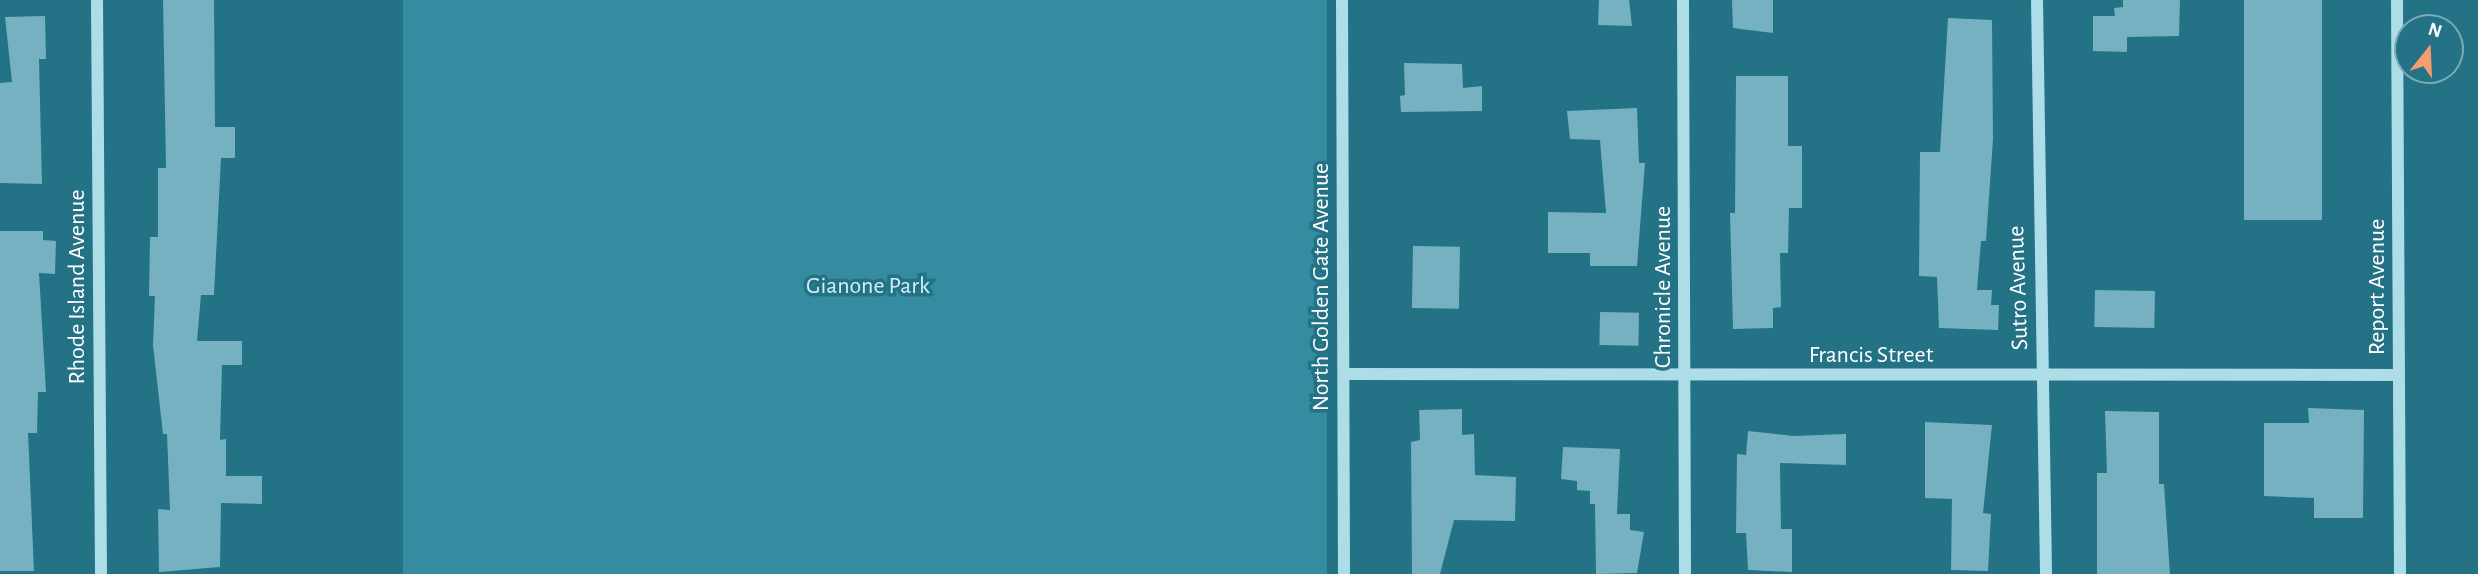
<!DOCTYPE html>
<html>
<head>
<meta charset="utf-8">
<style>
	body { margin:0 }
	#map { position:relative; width:2478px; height:574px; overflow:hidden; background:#247285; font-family:"Alegreya Sans",sans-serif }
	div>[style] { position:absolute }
	.green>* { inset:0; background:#358ca1; transform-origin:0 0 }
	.building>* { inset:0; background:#75b1c0; transform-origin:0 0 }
	.minor>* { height:12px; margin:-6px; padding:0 6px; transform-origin:6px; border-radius:6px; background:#addee8 }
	span { translate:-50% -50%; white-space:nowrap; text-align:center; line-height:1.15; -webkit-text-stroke:7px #247285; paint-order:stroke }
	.street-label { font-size:24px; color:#fff }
	.park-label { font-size:24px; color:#d1f0f6 }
	.north { position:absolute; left:2394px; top:14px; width:70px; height:70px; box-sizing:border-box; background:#247285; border:2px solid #7caab6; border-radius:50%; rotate:18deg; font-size:19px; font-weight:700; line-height:28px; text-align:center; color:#fff }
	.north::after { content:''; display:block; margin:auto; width:24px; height:32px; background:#f39d70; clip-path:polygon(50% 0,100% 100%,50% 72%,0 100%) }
</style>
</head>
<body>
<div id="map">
	<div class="green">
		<div style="left:403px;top:0;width:924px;height:574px"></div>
	</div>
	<div class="building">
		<div style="clip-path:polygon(163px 0,214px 0,215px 127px,235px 127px,235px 158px,221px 158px,214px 295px,201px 295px,197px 341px,242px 341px,242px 365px,222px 365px,220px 440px,226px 439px,226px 476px,262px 476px,262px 504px,221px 503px,220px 567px,159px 572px,158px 509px,170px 510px,167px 434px,163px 434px,153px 345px,155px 296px,149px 296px,150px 237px,158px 237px,158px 168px,166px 168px)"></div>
		<div style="clip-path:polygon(1599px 0,1629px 0,1632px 26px,1598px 25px)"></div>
		<div style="clip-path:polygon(1732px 0,1773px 0,1773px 33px,1733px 28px)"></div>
		<div style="clip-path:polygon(2123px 0,2180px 0,2179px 36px,2127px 37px,2127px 52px,2093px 51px,2093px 16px,2115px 16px,2114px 8px,2123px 7px)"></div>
		<div style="left:2244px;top:0;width:78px;height:220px"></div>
		<div style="clip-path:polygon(45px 16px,46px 59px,39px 59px,42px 184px,0 183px,0 83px,12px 82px,5px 17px)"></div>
		<div style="clip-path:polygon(1948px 18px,1992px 20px,1993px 139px,1986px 241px,1981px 241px,1977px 290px,1992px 290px,1991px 305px,1999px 305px,1998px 330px,1939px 328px,1937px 277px,1919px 276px,1920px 152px,1940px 152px)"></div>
		<div style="clip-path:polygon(1404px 63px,1462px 64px,1463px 88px,1482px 86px,1482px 111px,1401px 112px,1400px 96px,1405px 95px)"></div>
		<div style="clip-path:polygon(1736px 76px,1788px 76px,1788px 146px,1802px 146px,1802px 208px,1789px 208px,1788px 253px,1780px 253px,1781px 307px,1773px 308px,1773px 328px,1733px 329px,1730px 213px,1735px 213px)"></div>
		<div style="clip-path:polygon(1637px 108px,1639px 163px,1645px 163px,1637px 266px,1590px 266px,1590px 253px,1548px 253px,1548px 212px,1606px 213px,1600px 140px,1570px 139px,1567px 111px)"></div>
		<div style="clip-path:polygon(0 231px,43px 231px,43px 240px,56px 241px,55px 274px,39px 273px,46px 392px,38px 392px,37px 433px,28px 433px,34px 571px,0 571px)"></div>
		<div style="left:1413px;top:246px;width:47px;height:62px;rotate:1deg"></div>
		<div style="left:2095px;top:290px;width:60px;height:37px;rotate:1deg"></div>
		<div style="left:1600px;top:312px;width:39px;height:33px;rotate:1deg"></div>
		<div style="clip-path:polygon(2308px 408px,2364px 410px,2363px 518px,2314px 518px,2314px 498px,2264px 496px,2264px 423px,2309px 423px)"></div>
		<div style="clip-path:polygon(1462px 409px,1462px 435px,1474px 434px,1475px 475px,1516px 477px,1515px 521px,1454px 520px,1440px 574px,1412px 574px,1411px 442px,1420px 440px,1419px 410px)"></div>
		<div style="clip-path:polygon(2105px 411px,2159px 412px,2159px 484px,2164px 484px,2170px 574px,2097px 574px,2097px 473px,2107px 473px)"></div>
		<div style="clip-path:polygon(1925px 422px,1992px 425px,1983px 513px,1991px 514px,1988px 571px,1951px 570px,1952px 499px,1925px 498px)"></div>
		<div style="clip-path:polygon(1748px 431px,1793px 436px,1846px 434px,1846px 465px,1780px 463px,1781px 529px,1792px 529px,1792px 572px,1748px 570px,1746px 533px,1736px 533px,1737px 454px,1746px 455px)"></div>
		<div style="clip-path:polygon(1563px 447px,1620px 449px,1617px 514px,1630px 514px,1630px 530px,1644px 532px,1637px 573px,1596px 574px,1595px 504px,1590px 504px,1590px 491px,1577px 490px,1577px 481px,1561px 479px)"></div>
	</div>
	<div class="minor">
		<div style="left:97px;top:0;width:574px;rotate:89.6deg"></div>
		<div style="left:1342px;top:0;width:574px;rotate:89.8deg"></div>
		<div style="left:1683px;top:0;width:574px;rotate:89.8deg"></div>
		<div style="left:2037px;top:0;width:574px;rotate:89.1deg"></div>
		<div style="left:2397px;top:0;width:574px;rotate:89.7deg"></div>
		<div style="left:1344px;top:374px;width:1055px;rotate:0.05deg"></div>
	</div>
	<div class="street-label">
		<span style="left:78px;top:287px;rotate:-90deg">Rhode Island Avenue</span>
		<span style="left:1322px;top:287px;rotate:-90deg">North Golden Gate Avenue</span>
		<span style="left:1664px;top:287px;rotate:-90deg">Chronicle Avenue</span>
		<span style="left:2378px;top:287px;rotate:-90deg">Report Avenue</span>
		<span style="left:2019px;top:288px;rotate:-92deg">Sutro Avenue</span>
		<span style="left:1871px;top:356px">Francis Street</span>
	</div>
	<div class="park-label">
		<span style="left:868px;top:287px">Gianone Park</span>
	</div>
	<div class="north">N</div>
</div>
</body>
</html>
